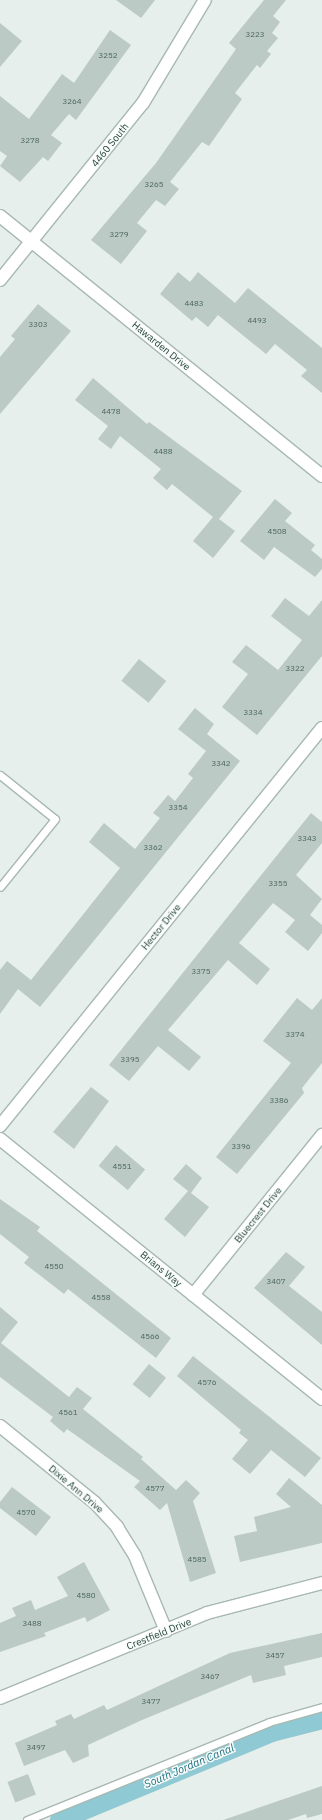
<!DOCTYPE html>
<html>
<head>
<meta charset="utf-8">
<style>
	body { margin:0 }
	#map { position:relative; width:322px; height:1820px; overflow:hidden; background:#e6efeb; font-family:"IBM Plex Sans",sans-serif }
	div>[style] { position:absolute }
	.canal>* { height:19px; margin:-9.5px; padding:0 9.5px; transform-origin:9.5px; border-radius:9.5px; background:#8ec9d4 }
	.building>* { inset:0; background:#bbcac4; transform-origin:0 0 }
	.roads { filter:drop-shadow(1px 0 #a8b8b2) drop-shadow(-1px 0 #a8b8b2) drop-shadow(0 1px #a8b8b2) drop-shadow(0 -1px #a8b8b2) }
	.service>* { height:7px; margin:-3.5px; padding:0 3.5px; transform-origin:3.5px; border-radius:3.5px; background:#fff }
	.minor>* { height:12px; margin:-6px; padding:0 6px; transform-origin:6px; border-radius:6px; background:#fff }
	span { translate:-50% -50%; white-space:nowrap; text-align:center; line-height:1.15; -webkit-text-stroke:3px #f7fbf9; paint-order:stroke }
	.number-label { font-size:8px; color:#4a645c }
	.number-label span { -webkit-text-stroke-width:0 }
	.street-label { font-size:10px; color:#24423a }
	.water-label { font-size:11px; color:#1c6f80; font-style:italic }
</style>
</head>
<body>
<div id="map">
	<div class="canal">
		<div style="left:59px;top:1820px;width:230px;rotate:-22.5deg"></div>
		<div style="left:271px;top:1732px;width:53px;rotate:-14.3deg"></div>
	</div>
	<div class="building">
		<div style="clip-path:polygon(116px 0,155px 0,141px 18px)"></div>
		<div style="clip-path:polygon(264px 0,286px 0,273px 16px,280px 22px,272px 33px,278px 38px,267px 51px,271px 54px,260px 68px,257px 65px,235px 93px,242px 99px,209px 146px,202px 142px,170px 182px,179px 189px,165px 206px,156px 200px,137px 223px,147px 231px,121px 264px,91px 240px,156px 163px,236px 49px,229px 43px)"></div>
		<div style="clip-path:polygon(0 23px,22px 41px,0 67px)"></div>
		<div style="clip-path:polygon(110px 30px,131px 45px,76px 120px,69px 114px,51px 135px,62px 143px,48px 161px,43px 157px,20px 182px,0 166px,7px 156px,0 151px,0 96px,29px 119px,62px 74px,74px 83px)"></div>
		<div style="clip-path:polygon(178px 272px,190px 282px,198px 272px,235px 303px,248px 288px,322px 348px,322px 393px,301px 376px,307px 370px,275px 344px,266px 354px,218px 315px,208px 327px,196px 317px,192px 321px,160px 294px)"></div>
		<div style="clip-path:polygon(38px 304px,71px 331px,0 414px,0 357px,15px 339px,11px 336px)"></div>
		<div style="clip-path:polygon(93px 378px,147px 424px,149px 422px,242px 491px,219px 519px,235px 531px,213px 558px,193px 541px,213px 517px,172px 484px,167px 490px,153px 478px,161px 469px,120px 436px,111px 449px,98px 439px,108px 426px,75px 400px)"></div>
		<div style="clip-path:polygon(275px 499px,292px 513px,285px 521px,315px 545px,311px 550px,322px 559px,322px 569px,315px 577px,274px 547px,264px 560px,240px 541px)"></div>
		<div style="clip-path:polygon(285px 598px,309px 616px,322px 600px,322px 656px,257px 735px,222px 707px,248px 674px,232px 662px,246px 645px,278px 670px,302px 640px,271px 616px)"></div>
		<div style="left:139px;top:659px;width:35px;height:28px;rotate:39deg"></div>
		<div style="clip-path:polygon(195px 708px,214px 724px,207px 734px,240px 761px,40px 1007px,18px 989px,0 1014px,0 970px,7px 961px,31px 980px,120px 868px,89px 842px,104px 823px,135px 849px,160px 818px,153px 813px,168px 795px,175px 801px,193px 778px,188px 774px,206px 751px,178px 729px)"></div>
		<div style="clip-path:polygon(311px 813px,322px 822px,322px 843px,296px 875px,322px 899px,310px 915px,322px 925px,322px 933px,308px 951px,285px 932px,295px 920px,273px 903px,239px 943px,270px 969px,257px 985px,228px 960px,168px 1030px,201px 1057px,189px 1071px,158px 1046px,129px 1081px,109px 1065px)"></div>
		<div style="clip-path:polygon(297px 998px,312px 1010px,322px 998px,322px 1063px,302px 1088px,304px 1093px,237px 1174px,216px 1157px,291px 1063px,263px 1041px)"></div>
		<div style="clip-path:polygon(91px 1087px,109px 1101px,74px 1149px,53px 1132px)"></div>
		<div style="left:116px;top:1145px;width:38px;height:27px;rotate:40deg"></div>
		<div style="clip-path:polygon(186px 1164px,202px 1178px,191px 1193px,209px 1207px,185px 1237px,164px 1219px,188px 1191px,173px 1179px)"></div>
		<div style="clip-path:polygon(0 1199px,40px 1227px,37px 1231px,171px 1338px,156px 1358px,68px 1289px,64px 1294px,24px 1263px,29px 1257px,0 1234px)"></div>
		<div style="clip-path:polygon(286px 1252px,305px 1267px,289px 1286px,322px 1312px,322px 1345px,254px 1288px)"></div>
		<div style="clip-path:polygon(0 1307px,18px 1322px,1px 1343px,69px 1397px,77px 1387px,92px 1398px,83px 1409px,143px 1457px,141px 1459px,176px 1490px,186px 1480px,200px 1493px,193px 1501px,216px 1573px,190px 1582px,167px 1503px,160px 1510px,134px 1487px,140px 1481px,67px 1429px,64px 1433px,50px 1421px,53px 1417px,0 1377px)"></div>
		<div style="clip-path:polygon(193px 1356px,321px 1458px,305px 1477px,271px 1450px,250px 1474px,232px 1459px,248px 1440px,239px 1433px,241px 1430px,177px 1376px)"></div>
		<div style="left:149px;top:1364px;width:22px;height:26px;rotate:39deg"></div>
		<div style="clip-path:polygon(289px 1478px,322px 1505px,322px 1543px,240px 1562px,234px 1536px,257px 1531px,254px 1517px,291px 1507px,276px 1494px)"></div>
		<div style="clip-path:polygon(12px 1487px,51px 1517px,36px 1536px,0 1508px,0 1502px)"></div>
		<div style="clip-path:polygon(84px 1562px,110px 1610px,87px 1622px,85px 1617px,44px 1633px,46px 1636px,0 1652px,0 1623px,16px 1616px,12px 1608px,31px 1600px,35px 1610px,68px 1596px,57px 1577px)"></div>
		<div style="clip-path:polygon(322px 1633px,322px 1657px,284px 1666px,286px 1675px,253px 1683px,251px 1675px,142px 1720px,88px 1745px,89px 1756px,73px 1763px,65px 1750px,24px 1766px,15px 1743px,57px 1725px,55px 1721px,71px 1714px,74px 1719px,104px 1705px,107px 1710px,230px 1653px)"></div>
		<div style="left:28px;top:1774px;width:22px;height:22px;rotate:69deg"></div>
		<div style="clip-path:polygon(322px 1786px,322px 1814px,307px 1818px,306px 1814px,288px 1820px,223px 1820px)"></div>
	</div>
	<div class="roads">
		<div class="service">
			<div style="left:0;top:775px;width:70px;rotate:38.7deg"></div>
			<div style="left:55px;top:819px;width:87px;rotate:129deg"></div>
			<div style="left:27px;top:1820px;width:261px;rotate:-22deg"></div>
			<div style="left:269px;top:1722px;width:55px;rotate:-15.8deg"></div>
		</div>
		<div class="minor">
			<div style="left:0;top:216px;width:414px;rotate:38.9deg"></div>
			<div style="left:0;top:280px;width:228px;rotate:-51.1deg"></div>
			<div style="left:143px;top:103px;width:120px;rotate:-59deg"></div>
			<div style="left:0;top:1126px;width:512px;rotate:-51.03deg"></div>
			<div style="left:0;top:1139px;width:414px;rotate:38.9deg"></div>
			<div style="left:193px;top:1295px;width:206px;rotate:-51.1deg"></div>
			<div style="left:0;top:1426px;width:122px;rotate:39deg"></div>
			<div style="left:95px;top:1503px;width:33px;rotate:47deg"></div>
			<div style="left:117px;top:1527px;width:34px;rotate:58deg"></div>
			<div style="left:135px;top:1556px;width:81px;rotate:67.5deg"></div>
			<div style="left:0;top:1698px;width:224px;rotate:-22.3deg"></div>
			<div style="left:207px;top:1613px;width:119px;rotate:-14.6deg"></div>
		</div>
	</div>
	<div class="number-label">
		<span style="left:255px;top:35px">3223</span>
		<span style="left:108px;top:56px">3252</span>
		<span style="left:72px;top:102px">3264</span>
		<span style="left:30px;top:141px">3278</span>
		<span style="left:154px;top:185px">3265</span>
		<span style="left:119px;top:235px">3279</span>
		<span style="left:194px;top:304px">4483</span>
		<span style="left:257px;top:321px">4493</span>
		<span style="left:38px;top:325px">3303</span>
		<span style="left:111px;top:412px">4478</span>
		<span style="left:163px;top:452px">4488</span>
		<span style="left:277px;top:532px">4508</span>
		<span style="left:295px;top:669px">3322</span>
		<span style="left:253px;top:713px">3334</span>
		<span style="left:221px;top:764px">3342</span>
		<span style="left:178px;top:808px">3354</span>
		<span style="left:307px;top:839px">3343</span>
		<span style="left:153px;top:848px">3362</span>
		<span style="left:278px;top:884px">3355</span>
		<span style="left:201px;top:972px">3375</span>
		<span style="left:295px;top:1035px">3374</span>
		<span style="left:130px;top:1060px">3395</span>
		<span style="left:279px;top:1101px">3386</span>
		<span style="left:241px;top:1147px">3396</span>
		<span style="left:122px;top:1167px">4551</span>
		<span style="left:54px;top:1267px">4550</span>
		<span style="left:276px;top:1282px">3407</span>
		<span style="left:101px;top:1298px">4558</span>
		<span style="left:150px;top:1337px">4566</span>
		<span style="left:207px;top:1383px">4576</span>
		<span style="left:68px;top:1413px">4561</span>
		<span style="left:155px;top:1489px">4577</span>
		<span style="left:26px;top:1513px">4570</span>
		<span style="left:197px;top:1560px">4585</span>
		<span style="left:86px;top:1596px">4580</span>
		<span style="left:32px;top:1624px">3488</span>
		<span style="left:275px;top:1656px">3457</span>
		<span style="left:210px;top:1677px">3467</span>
		<span style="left:151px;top:1702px">3477</span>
		<span style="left:36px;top:1748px">3497</span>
	</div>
	<div class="street-label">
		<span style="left:110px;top:145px;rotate:-51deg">4460 South</span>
		<span style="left:161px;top:346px;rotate:39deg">Hawarden Drive</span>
		<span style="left:161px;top:927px;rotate:-51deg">Hector Drive</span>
		<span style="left:258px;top:1215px;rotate:-51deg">Bluecrest Drive</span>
		<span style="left:161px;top:1269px;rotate:39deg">Brians Way</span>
		<span style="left:76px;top:1489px;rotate:40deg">Dixie Ann Drive</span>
		<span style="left:159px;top:1634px;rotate:-22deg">Crestfield Drive</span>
	</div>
	<div class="water-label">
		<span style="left:189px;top:1766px;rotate:-23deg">South Jordan Canal</span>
	</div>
</div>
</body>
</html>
